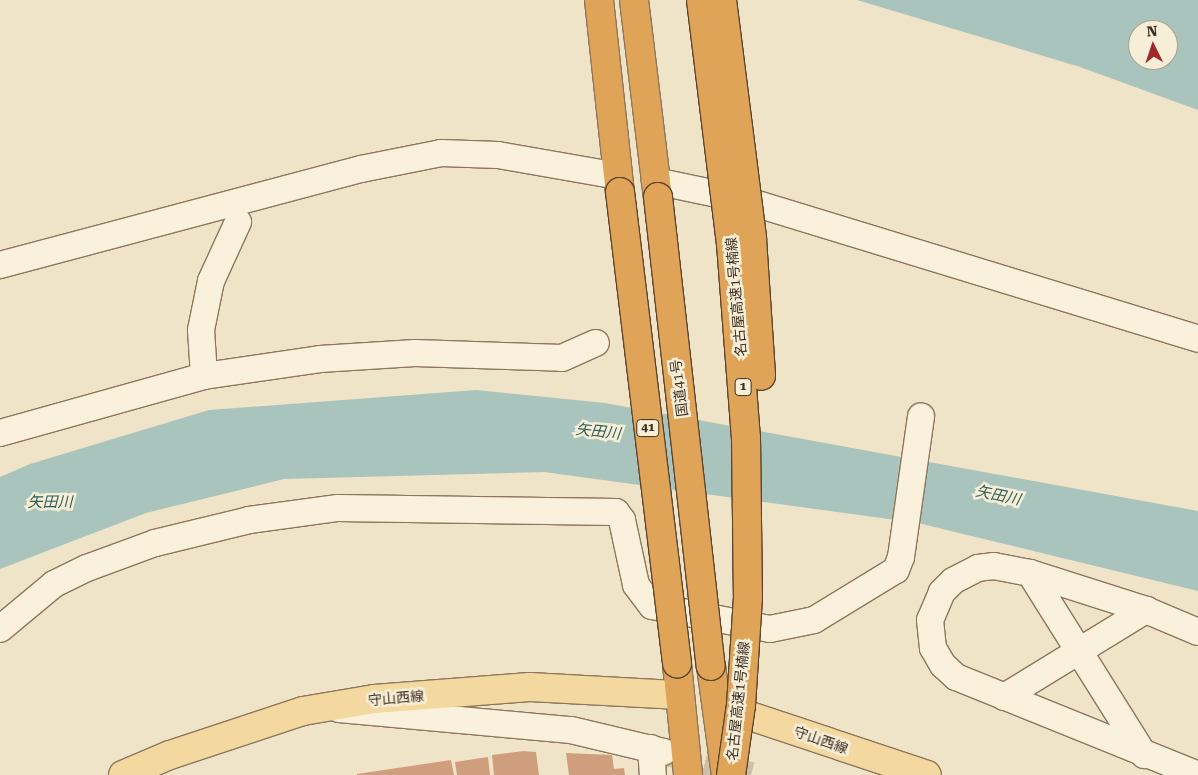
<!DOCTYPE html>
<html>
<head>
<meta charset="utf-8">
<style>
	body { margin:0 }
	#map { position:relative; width:1198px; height:775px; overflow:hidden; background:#f0e4c8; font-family:"Roboto Serif","Noto Sans JP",serif }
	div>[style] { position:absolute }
	.water>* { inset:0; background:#a9c4bc }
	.building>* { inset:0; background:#cf9f7d }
	.minor-tunnel>* { height:26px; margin-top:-13px; transform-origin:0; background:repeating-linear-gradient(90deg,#ccc0a6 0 26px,transparent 0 39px) }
	.roads { filter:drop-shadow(1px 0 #8d765c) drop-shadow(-1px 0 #8d765c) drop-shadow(0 1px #8d765c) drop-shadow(0 -1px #8d765c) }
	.minor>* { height:26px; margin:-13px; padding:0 13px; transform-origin:13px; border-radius:13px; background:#faf1dc }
	.major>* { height:28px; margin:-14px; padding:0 14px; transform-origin:14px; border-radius:14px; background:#f3d9a0 }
	.highway>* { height:28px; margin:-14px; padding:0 14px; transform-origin:14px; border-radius:14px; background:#e0a458 }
	.bridges { filter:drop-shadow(1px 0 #5b4430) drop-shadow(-1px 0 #5b4430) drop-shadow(0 1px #5b4430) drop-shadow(0 -1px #5b4430) }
	.highway-bridge>* { height:28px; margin:-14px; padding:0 14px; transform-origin:14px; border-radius:14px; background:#e0a458 }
	span { translate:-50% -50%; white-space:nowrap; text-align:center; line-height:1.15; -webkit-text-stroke:5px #f7eed8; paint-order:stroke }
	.shield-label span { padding:1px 4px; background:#f7eed8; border:1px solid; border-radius:4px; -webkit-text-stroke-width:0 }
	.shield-label { font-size:12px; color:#3d2e20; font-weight:700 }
	.street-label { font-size:14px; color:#3d2e20 }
	.water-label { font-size:15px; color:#2f5d5a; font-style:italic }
	.north { position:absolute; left:1128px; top:20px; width:50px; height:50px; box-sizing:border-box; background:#f7eed8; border:1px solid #ada18e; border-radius:50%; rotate:356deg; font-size:14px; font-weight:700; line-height:20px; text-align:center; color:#3d2e20 }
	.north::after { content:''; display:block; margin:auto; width:18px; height:22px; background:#9e2a2b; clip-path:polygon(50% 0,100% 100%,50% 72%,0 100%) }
</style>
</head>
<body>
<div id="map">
	<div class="water">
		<div style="clip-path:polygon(evenodd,857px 0,1198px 0,1198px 110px,1080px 67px,857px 0,1138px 30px,1168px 30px,1168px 60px,1138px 60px,1138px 30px)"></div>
		<div style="clip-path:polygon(476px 390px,605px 403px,1198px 511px,1198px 591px,918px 523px,544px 472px,284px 479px,146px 513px,0 569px,0 477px,30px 464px,209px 410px)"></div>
	</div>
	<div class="building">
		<div style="clip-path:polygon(523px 751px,536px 752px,539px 775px,494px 775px,492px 755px)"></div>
		<div style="clip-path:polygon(566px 753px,612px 755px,614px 769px,624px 768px,625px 775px,569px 775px)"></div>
		<div style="clip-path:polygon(488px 757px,490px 775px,457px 775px,455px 762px)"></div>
		<div style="clip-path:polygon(451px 760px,454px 775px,357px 775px,357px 774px)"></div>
	</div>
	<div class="minor-tunnel">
		<div style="left:667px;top:753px;width:87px;rotate:14.7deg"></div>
	</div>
	<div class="roads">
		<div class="minor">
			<div style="left:655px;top:181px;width:88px;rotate:11.8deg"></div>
			<div style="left:741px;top:199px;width:478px;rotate:17deg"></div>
			<div style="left:0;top:265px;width:374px;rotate:-14.9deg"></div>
			<div style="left:361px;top:169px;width:82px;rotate:-11.3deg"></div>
			<div style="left:441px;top:153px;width:57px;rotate:2deg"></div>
			<div style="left:498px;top:155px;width:122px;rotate:9.9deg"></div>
			<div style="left:204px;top:376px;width:46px;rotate:-93.7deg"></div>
			<div style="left:201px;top:330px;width:50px;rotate:-78.5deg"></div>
			<div style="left:211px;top:281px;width:65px;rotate:-65.4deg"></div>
			<div style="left:0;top:433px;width:212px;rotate:-15.6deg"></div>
			<div style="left:204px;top:376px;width:117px;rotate:-8.3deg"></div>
			<div style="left:320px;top:359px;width:95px;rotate:-3.6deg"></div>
			<div style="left:415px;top:353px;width:147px;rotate:1.9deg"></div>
			<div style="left:562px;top:358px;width:37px;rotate:-24deg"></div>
			<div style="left:1030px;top:573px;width:215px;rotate:57.9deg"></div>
			<div style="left:0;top:629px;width:70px;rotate:-39.8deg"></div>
			<div style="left:54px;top:584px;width:37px;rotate:-26deg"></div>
			<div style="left:87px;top:568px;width:72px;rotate:-20.2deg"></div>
			<div style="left:155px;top:543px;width:97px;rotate:-13.7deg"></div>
			<div style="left:249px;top:520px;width:90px;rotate:-7.7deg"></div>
			<div style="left:338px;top:508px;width:278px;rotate:0.8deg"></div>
			<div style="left:616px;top:512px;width:10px;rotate:53deg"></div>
			<div style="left:622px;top:520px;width:66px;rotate:77.8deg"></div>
			<div style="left:636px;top:585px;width:26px;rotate:53deg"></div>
			<div style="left:652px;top:606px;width:120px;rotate:11deg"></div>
			<div style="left:770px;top:629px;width:45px;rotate:-11.6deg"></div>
			<div style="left:814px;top:620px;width:96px;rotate:-31.4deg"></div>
			<div style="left:896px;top:570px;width:14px;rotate:-69deg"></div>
			<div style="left:901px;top:557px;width:142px;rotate:-81.9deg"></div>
			<div style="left:1198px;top:632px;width:56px;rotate:-157.1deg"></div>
			<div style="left:1146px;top:610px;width:122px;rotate:-162.3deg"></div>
			<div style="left:1030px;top:573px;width:37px;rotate:-169deg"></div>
			<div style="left:994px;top:566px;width:16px;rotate:173deg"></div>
			<div style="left:978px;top:568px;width:28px;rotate:153deg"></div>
			<div style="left:953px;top:581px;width:16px;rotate:135deg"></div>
			<div style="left:942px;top:592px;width:30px;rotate:113deg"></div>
			<div style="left:930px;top:620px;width:28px;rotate:84deg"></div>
			<div style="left:933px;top:648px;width:20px;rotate:60deg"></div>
			<div style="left:943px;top:665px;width:18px;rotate:43deg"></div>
			<div style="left:956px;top:677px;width:261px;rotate:22deg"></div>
			<div style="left:1004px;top:697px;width:167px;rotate:-31.5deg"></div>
			<div style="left:339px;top:709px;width:233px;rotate:5.2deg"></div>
			<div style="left:571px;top:730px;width:95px;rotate:13.4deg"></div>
			<div style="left:651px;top:748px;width:27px;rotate:86deg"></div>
		</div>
		<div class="major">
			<div style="left:717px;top:705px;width:221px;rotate:18.4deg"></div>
			<div style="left:123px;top:775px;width:51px;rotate:-23.1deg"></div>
			<div style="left:170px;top:755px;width:140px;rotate:-18.3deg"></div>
			<div style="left:303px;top:711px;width:72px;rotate:-9.6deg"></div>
			<div style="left:374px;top:699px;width:156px;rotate:-4.4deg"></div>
			<div style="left:530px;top:687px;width:150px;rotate:3.1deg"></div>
		</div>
		<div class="highway">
			<div style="left:599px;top:0;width:193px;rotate:83.8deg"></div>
			<div style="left:634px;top:0;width:198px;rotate:83.1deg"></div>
			<div style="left:677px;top:664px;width:112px;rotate:84.3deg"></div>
			<div style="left:711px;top:666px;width:110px;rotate:82.2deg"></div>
		</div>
	</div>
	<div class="bridges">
		<div class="highway-bridge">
			<div style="left:701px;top:0;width:246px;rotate:83deg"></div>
			<div style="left:731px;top:244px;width:195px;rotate:85.6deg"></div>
			<div style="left:746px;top:438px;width:159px;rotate:89.3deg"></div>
			<div style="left:748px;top:597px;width:108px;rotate:93.7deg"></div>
			<div style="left:741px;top:705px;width:71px;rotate:98.1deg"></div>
			<div style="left:722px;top:0;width:241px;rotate:82.8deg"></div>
			<div style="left:752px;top:239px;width:137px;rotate:86.2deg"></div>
			<div style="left:620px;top:192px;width:475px;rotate:83.1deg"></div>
			<div style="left:658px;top:197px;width:472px;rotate:83.6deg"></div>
		</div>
	</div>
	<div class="shield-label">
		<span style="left:743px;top:387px">1</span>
		<span style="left:648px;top:428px">41</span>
	</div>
	<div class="street-label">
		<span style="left:736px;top:297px;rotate:-95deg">名古屋高速1号楠線</span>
		<span style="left:679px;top:388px;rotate:-97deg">国道41号</span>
		<span style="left:396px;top:698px;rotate:-5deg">守山西線</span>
		<span style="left:738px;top:701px;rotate:-84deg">名古屋高速1号楠線</span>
		<span style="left:821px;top:740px;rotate:19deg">守山西線</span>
	</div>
	<div class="water-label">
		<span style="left:598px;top:432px;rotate:6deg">矢田川</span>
		<span style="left:998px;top:496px;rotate:12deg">矢田川</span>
		<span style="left:50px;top:503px">矢田川</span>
	</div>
	<div class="north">N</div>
</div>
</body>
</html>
